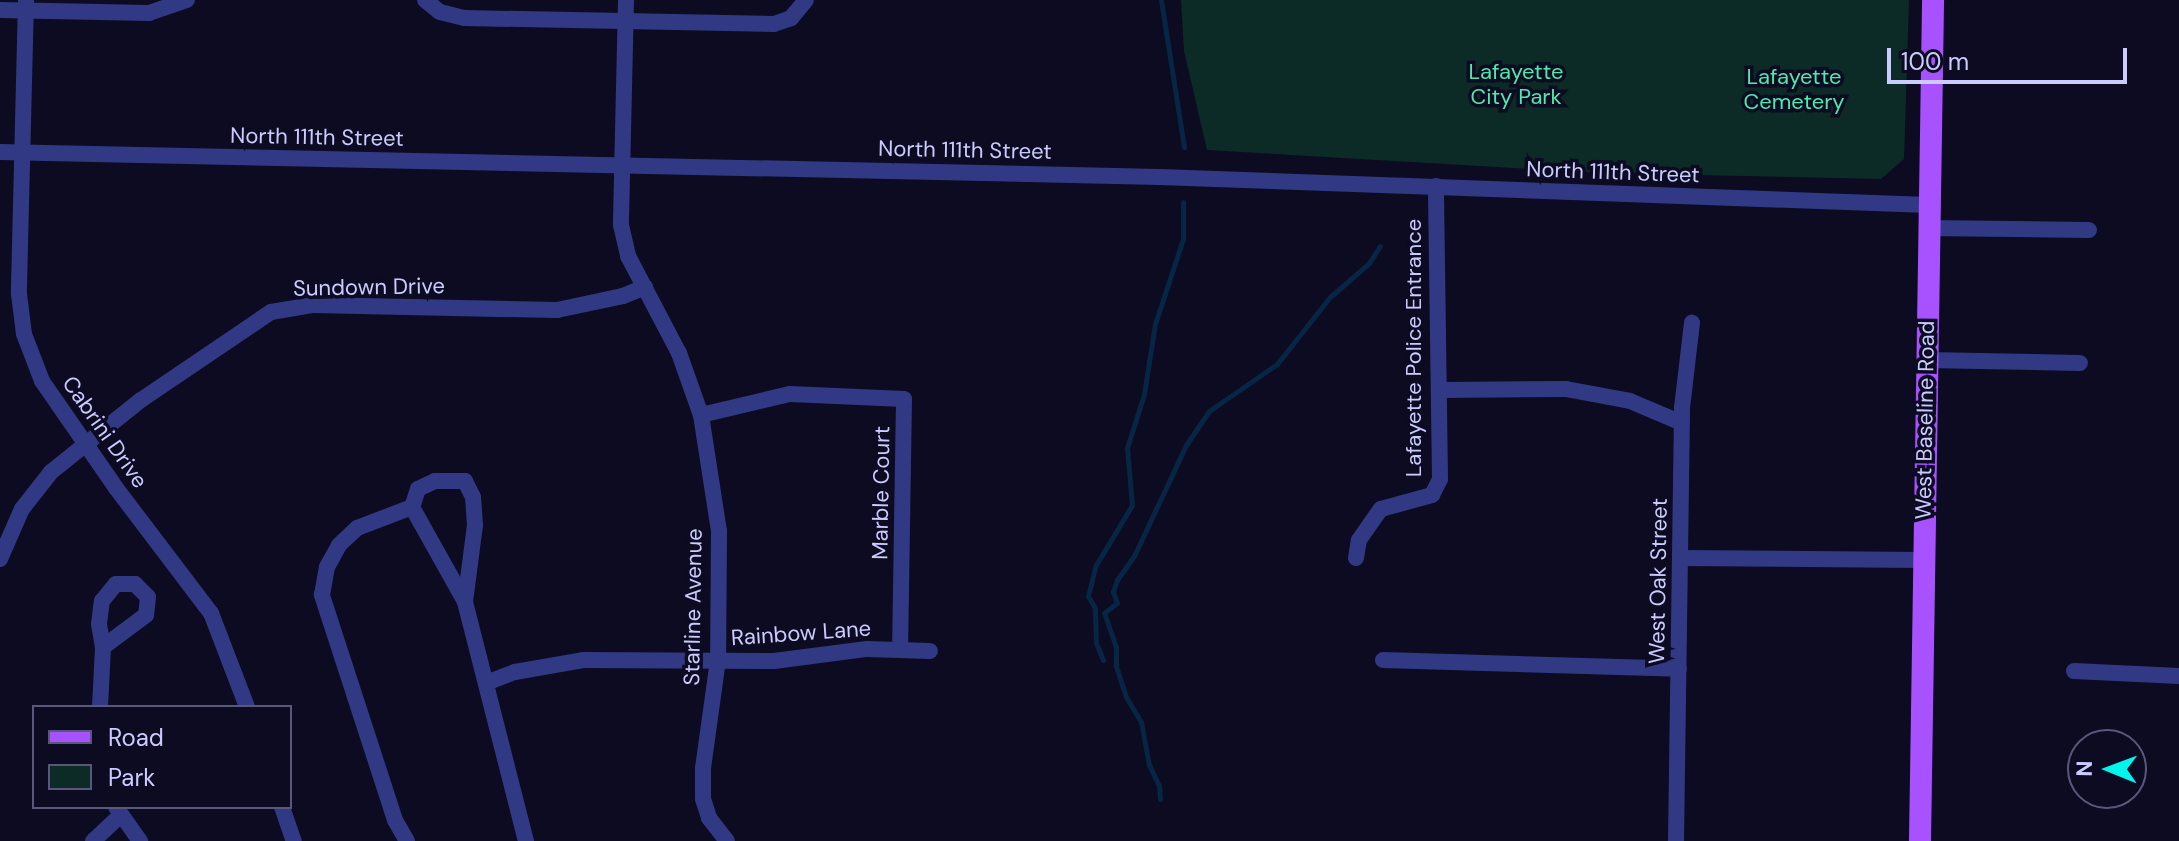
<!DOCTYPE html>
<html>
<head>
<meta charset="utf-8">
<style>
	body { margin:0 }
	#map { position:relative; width:2179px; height:841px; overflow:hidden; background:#0c0b21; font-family:"DM Sans",sans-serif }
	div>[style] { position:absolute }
	.green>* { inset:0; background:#0d2b26 }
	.stream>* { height:5px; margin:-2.5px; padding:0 2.5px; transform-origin:2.5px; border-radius:2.5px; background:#072544 }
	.minor>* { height:16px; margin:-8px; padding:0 8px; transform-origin:8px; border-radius:8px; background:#313984 }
	.primary>* { height:22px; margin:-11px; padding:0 11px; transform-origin:11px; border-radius:11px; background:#a751ff }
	span { translate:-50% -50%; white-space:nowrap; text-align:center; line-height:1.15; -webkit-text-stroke:7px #0c0b21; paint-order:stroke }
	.park-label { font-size:22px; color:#4ceaad }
	.street-label { font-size:22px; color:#cacbff }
	.legend { position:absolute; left:32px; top:705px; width:260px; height:104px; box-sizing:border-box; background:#0c0b21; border:2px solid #58587a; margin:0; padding:10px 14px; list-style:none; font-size:24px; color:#cacbff }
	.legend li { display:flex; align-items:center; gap:16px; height:40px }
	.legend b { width:40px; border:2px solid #58587a }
	.north { position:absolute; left:2067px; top:729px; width:80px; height:80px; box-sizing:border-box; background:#0c0b21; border:2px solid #58587a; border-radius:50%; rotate:271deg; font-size:22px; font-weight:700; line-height:32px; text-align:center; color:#cacbff }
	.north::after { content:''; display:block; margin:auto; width:28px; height:36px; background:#00f5ed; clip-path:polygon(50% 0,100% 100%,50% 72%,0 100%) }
	.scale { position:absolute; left:1887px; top:48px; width:240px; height:36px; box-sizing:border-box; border:4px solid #cacbff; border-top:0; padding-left:10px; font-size:24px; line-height:28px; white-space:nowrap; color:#cacbff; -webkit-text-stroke:6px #0c0b21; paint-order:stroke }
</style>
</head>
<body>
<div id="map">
	<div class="green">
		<div style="clip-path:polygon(1181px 0,1909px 0,1904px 159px,1881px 179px,1600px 173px,1207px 150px,1184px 51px)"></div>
	</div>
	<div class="stream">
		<div style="left:1161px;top:0;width:149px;rotate:81.1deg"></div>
		<div style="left:1103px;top:660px;width:18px;rotate:-112deg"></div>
		<div style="left:1096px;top:643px;width:35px;rotate:-92deg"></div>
		<div style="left:1095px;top:608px;width:14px;rotate:-120deg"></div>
		<div style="left:1088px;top:596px;width:32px;rotate:-76deg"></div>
		<div style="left:1096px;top:565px;width:70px;rotate:-59deg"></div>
		<div style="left:1132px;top:505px;width:57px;rotate:-95deg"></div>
		<div style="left:1127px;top:448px;width:57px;rotate:-72.5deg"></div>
		<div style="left:1144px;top:394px;width:71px;rotate:-81.1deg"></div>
		<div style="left:1155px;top:324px;width:89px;rotate:-71.8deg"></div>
		<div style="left:1183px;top:239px;width:37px;rotate:-90deg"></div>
		<div style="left:1160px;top:799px;width:13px;rotate:-94deg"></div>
		<div style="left:1159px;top:786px;width:23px;rotate:-115deg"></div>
		<div style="left:1149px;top:765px;width:44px;rotate:-100.5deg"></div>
		<div style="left:1141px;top:722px;width:29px;rotate:-121deg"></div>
		<div style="left:1126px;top:697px;width:33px;rotate:-108deg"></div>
		<div style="left:1116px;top:666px;width:19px;rotate:-90deg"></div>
		<div style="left:1116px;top:647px;width:36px;rotate:-109deg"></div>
		<div style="left:1104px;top:613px;width:16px;rotate:-38deg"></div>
		<div style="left:1117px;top:603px;width:12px;rotate:-110deg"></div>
		<div style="left:1113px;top:592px;width:13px;rotate:-72deg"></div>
		<div style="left:1117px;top:580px;width:29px;rotate:-55deg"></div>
		<div style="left:1134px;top:556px;width:123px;rotate:-64.9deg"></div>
		<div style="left:1186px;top:445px;width:41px;rotate:-55.9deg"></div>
		<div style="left:1209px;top:411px;width:83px;rotate:-34.7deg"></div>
		<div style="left:1277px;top:364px;width:85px;rotate:-51.7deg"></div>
		<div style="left:1330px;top:297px;width:52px;rotate:-41.1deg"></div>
		<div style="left:1369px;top:263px;width:20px;rotate:-57deg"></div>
	</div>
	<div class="minor">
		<div style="left:26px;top:0;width:294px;rotate:91.4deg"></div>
		<div style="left:19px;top:294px;width:40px;rotate:82.9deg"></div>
		<div style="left:24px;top:334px;width:50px;rotate:69deg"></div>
		<div style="left:42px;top:381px;width:130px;rotate:55.3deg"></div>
		<div style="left:116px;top:488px;width:157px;rotate:52.8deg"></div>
		<div style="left:211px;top:613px;width:101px;rotate:69deg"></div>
		<div style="left:425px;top:0;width:19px;rotate:39deg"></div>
		<div style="left:440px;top:12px;width:25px;rotate:14deg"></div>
		<div style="left:464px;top:18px;width:310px;rotate:1.1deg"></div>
		<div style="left:774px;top:24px;width:18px;rotate:-19deg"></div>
		<div style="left:791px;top:18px;width:23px;rotate:-50deg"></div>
		<div style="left:626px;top:0;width:225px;rotate:91.3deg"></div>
		<div style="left:621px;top:225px;width:32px;rotate:77deg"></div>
		<div style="left:628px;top:256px;width:110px;rotate:62.3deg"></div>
		<div style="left:679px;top:353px;width:66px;rotate:70.5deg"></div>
		<div style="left:701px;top:415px;width:117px;rotate:81.2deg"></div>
		<div style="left:719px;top:531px;width:129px;rotate:90.4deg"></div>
		<div style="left:718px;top:660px;width:109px;rotate:97.9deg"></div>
		<div style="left:703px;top:768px;width:31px;rotate:90deg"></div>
		<div style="left:703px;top:799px;width:20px;rotate:72deg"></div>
		<div style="left:709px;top:818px;width:29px;rotate:52deg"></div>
		<div style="left:0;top:10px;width:149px;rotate:1.2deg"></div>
		<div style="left:149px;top:13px;width:40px;rotate:-18.9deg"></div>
		<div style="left:0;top:152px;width:1160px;rotate:1.23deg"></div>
		<div style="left:1160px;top:177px;width:769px;rotate:2.09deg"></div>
		<div style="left:1927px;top:228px;width:162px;rotate:0.7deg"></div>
		<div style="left:1926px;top:360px;width:154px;rotate:1.1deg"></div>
		<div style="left:1440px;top:390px;width:126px;rotate:-0.5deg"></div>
		<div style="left:1566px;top:389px;width:65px;rotate:10.6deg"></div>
		<div style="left:1630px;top:401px;width:56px;rotate:22.9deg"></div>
		<div style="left:701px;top:415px;width:91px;rotate:-13.3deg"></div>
		<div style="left:790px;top:394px;width:114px;rotate:2.5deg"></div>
		<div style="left:904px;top:399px;width:251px;rotate:90.9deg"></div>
		<div style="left:1356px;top:558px;width:18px;rotate:-81deg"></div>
		<div style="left:1359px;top:540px;width:38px;rotate:-55deg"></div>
		<div style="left:1381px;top:509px;width:53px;rotate:-15.4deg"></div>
		<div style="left:1432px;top:495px;width:18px;rotate:-63deg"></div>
		<div style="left:1440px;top:479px;width:293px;rotate:-90.8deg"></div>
		<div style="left:1680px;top:558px;width:243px;rotate:0.5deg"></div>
		<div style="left:0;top:559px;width:55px;rotate:-66.3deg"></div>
		<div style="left:22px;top:509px;width:47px;rotate:-51.9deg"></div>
		<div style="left:51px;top:472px;width:115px;rotate:-38.7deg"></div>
		<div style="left:141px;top:400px;width:157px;rotate:-34.1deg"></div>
		<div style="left:271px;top:312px;width:43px;rotate:-9.5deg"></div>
		<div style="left:313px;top:305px;width:244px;rotate:1.2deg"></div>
		<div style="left:557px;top:310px;width:67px;rotate:-12deg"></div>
		<div style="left:623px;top:296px;width:24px;rotate:-22deg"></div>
		<div style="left:465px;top:602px;width:78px;rotate:-82.6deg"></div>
		<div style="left:475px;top:525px;width:28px;rotate:-94deg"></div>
		<div style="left:473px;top:497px;width:18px;rotate:-117deg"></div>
		<div style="left:465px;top:481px;width:30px;rotate:180deg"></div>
		<div style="left:435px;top:481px;width:19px;rotate:155deg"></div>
		<div style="left:418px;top:489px;width:19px;rotate:108deg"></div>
		<div style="left:412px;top:507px;width:109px;rotate:60.8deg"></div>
		<div style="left:465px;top:602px;width:247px;rotate:75.7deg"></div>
		<div style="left:1383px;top:660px;width:296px;rotate:1.7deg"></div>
		<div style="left:2074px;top:671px;width:105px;rotate:2.7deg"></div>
		<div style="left:486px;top:683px;width:31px;rotate:-21deg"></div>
		<div style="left:515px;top:672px;width:69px;rotate:-10deg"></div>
		<div style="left:583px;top:660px;width:191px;rotate:0.3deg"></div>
		<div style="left:774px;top:661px;width:94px;rotate:-7.4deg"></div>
		<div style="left:867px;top:649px;width:63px;rotate:1.8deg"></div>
		<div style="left:100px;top:707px;width:60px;rotate:-87.1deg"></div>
		<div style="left:103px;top:647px;width:23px;rotate:-100deg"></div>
		<div style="left:99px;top:624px;width:23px;rotate:-83deg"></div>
		<div style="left:102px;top:601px;width:22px;rotate:-51deg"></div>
		<div style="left:116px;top:584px;width:19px"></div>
		<div style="left:135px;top:584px;width:18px;rotate:45deg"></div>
		<div style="left:148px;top:597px;width:18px;rotate:96deg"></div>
		<div style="left:146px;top:615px;width:54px;rotate:143.3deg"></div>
		<div style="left:116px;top:807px;width:42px;rotate:54.8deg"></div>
		<div style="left:282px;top:807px;width:36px;rotate:71deg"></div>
		<div style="left:93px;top:841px;width:37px;rotate:-43deg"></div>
		<div style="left:407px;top:841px;width:24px;rotate:-120deg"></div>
		<div style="left:395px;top:820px;width:237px;rotate:-108deg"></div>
		<div style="left:322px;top:595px;width:28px;rotate:-80deg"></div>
		<div style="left:327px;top:567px;width:25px;rotate:-61deg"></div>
		<div style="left:339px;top:545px;width:25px;rotate:-43deg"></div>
		<div style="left:357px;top:528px;width:59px;rotate:-20.9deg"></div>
		<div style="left:1676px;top:841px;width:433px;rotate:-89.2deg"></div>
		<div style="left:1682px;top:408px;width:86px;rotate:-83.3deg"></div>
	</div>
	<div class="primary">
		<div style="left:1920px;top:841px;width:841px;rotate:-89.11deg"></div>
	</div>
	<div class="park-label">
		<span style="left:1516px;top:84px">Lafayette<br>City Park</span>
		<span style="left:1794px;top:89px">Lafayette<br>Cemetery</span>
	</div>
	<div class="street-label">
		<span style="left:317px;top:137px;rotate:1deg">North 111th Street</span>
		<span style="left:965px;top:150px;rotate:1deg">North 111th Street</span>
		<span style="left:1613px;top:172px;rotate:2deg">North 111th Street</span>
		<span style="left:369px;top:287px;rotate:-1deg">Sundown Drive</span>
		<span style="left:1414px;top:348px;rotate:-90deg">Lafayette Police Entrance</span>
		<span style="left:1925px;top:420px;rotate:-89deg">West Baseline Road</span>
		<span style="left:105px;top:432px;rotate:55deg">Cabrini Drive</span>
		<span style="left:881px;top:493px;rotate:-89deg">Marble Court</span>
		<span style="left:1658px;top:581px;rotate:-89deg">West Oak Street</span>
		<span style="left:693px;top:607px;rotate:-89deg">Starline Avenue</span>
		<span style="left:801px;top:633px;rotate:-4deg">Rainbow Lane</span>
	</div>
	<ul class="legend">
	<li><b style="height:10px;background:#a751ff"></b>Road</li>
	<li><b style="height:22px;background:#0d2b26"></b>Park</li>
	</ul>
	<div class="north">N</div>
	<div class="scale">100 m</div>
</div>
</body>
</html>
